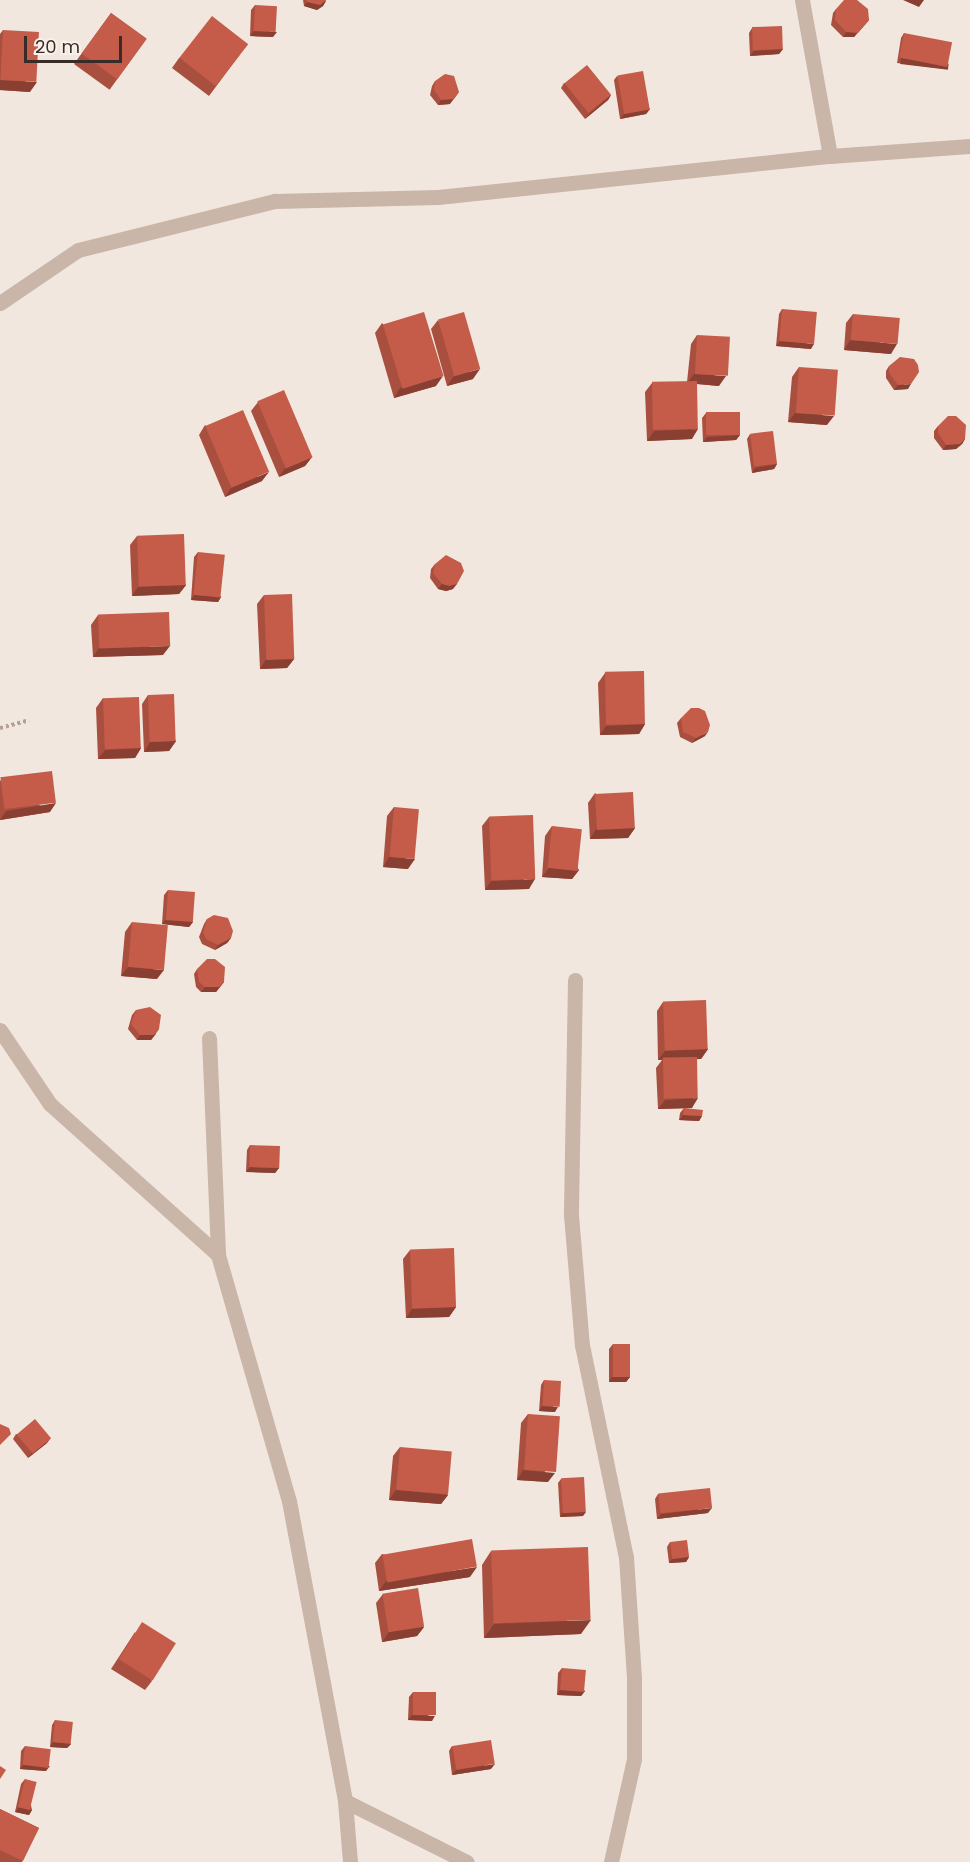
<!DOCTYPE html>
<html>
<head>
<meta charset="utf-8">
<style>
	body { margin:0 }
	#map { position:relative; width:970px; height:1862px; overflow:hidden; background:#f2e7de; font-family:Poppins,sans-serif }
	div>[style] { position:absolute }
	.path>* { height:4px; margin-top:-2px; transform-origin:0; background:repeating-linear-gradient(90deg,#b69f94 0 3px,transparent 0 6px) }
	.minor>* { height:15px; margin:-7.5px; padding:0 7.5px; transform-origin:7.5px; border-radius:7.5px; background:#cab5a9 }
	.tertiary>* { height:15px; margin:-7.5px; padding:0 7.5px; transform-origin:7.5px; border-radius:7.5px; background:#cab5a9 }
	.wall>* { inset:0; background:#a94f3f; transform-origin:0 0 }
	.shaded-wall>* { inset:0; background:#894033; transform-origin:0 0 }
	.building>* { inset:0; background:#c45c49; transform-origin:0 0 }
	span { translate:-50% -50%; white-space:nowrap; text-align:center; line-height:1.15; -webkit-text-stroke:4.5px #faf1ea; paint-order:stroke }
	.scale { position:absolute; left:24px; top:36px; width:98px; height:27px; box-sizing:border-box; border:3px solid #382c29; border-top:0; padding-left:8px; font-size:18px; line-height:21px; white-space:nowrap; color:#382c29; -webkit-text-stroke:4px #faf1ea; paint-order:stroke }
</style>
</head>
<body>
<div id="map">
	<div class="path">
		<div style="left:0;top:728px;width:30px;rotate:-15deg"></div>
	</div>
	<div class="minor">
		<div style="left:802px;top:0;width:158px;rotate:79.8deg"></div>
		<div style="left:575px;top:980px;width:235px;rotate:91deg"></div>
		<div style="left:571px;top:1215px;width:130px;rotate:85.2deg"></div>
		<div style="left:582px;top:1345px;width:217px;rotate:78.3deg"></div>
		<div style="left:626px;top:1557px;width:122px;rotate:86.2deg"></div>
		<div style="left:634px;top:1679px;width:80px;rotate:90deg"></div>
		<div style="left:634px;top:1759px;width:106px;rotate:102.6deg"></div>
		<div style="left:0;top:1030px;width:89px;rotate:56deg"></div>
		<div style="left:50px;top:1104px;width:226px;rotate:41.9deg"></div>
		<div style="left:209px;top:1038px;width:217px;rotate:87.6deg"></div>
		<div style="left:218px;top:1255px;width:256px;rotate:73.9deg"></div>
		<div style="left:289px;top:1501px;width:305px;rotate:79.4deg"></div>
		<div style="left:345px;top:1801px;width:61px;rotate:85.3deg"></div>
		<div style="left:345px;top:1801px;width:136px;rotate:26.6deg"></div>
	</div>
	<div class="tertiary">
		<div style="left:0;top:303px;width:94px;rotate:-34.2deg"></div>
		<div style="left:78px;top:250px;width:203px;rotate:-14deg"></div>
		<div style="left:275px;top:201px;width:163px;rotate:-1.4deg"></div>
		<div style="left:438px;top:197px;width:394px;rotate:-6deg"></div>
		<div style="left:830px;top:156px;width:140px;rotate:-4.1deg"></div>
	</div>
	<div class="wall">
		<div style="clip-path:polygon(303px 0,326px 0,323px 6px,317px 10px,304px 6px)"></div>
		<div style="clip-path:polygon(255px 5px,273px 37px,250px 36px,251px 10px)"></div>
		<div style="clip-path:polygon(836px 9px,869px 20px,854px 37px,843px 37px,831px 25px,833px 13px)"></div>
		<div style="left:111px;top:13px;width:44px;height:63px;rotate:36deg"></div>
		<div style="clip-path:polygon(752px 28px,783px 49px,779px 54px,750px 56px,749px 33px)"></div>
		<div style="clip-path:polygon(3px 30px,30px 92px,0 90px,0 34px)"></div>
		<div style="clip-path:polygon(904px 33px,946px 69px,897px 63px,901px 38px)"></div>
		<div style="clip-path:polygon(241px 53px,209px 96px,172px 68px,179px 58px)"></div>
		<div style="clip-path:polygon(617px 76px,650px 109px,646px 114px,620px 119px,614px 80px)"></div>
		<div style="clip-path:polygon(435px 81px,450px 104px,438px 105px,430px 95px,432px 86px)"></div>
		<div style="clip-path:polygon(564px 83px,611px 95px,608px 100px,585px 119px,561px 88px)"></div>
		<div style="clip-path:polygon(782px 309px,811px 349px,776px 346px,779px 314px)"></div>
		<div style="clip-path:polygon(853px 314px,891px 354px,844px 350px,846px 323px)"></div>
		<div style="clip-path:polygon(438px 320px,473px 379px,447px 386px,431px 329px)"></div>
		<div style="clip-path:polygon(382px 323px,436px 386px,394px 398px,375px 333px)"></div>
		<div style="clip-path:polygon(697px 335px,719px 386px,697px 384px,692px 439px,647px 441px,645px 392px,652px 383px,687px 382px,691px 344px)"></div>
		<div style="clip-path:polygon(889px 366px,908px 389px,894px 390px,886px 378px,886px 371px)"></div>
		<div style="clip-path:polygon(799px 367px,827px 425px,788px 422px,792px 377px)"></div>
		<div style="clip-path:polygon(258px 402px,312px 457px,305px 466px,279px 477px,251px 411px)"></div>
		<div style="clip-path:polygon(706px 413px,740px 435px,736px 440px,703px 442px,702px 418px)"></div>
		<div style="clip-path:polygon(205px 425px,262px 481px,225px 497px,199px 435px)"></div>
		<div style="clip-path:polygon(938px 426px,965px 439px,962px 444px,956px 449px,943px 450px,934px 438px,934px 431px)"></div>
		<div style="clip-path:polygon(750px 434px,777px 464px,774px 469px,752px 473px,747px 439px)"></div>
		<div style="clip-path:polygon(137px 536px,186px 585px,179px 594px,132px 596px,130px 545px)"></div>
		<div style="clip-path:polygon(198px 552px,221px 597px,218px 602px,191px 600px,194px 557px)"></div>
		<div style="clip-path:polygon(435px 564px,453px 589px,446px 591px,438px 589px,430px 578px,431px 569px)"></div>
		<div style="clip-path:polygon(264px 595px,294px 659px,287px 668px,260px 669px,257px 604px)"></div>
		<div style="clip-path:polygon(98px 615px,163px 655px,93px 657px,91px 625px)"></div>
		<div style="clip-path:polygon(605px 673px,645px 724px,639px 734px,600px 735px,598px 683px)"></div>
		<div style="clip-path:polygon(148px 695px,176px 741px,169px 751px,144px 752px,142px 704px)"></div>
		<div style="clip-path:polygon(103px 698px,141px 748px,135px 758px,98px 759px,96px 708px)"></div>
		<div style="clip-path:polygon(681px 718px,705px 736px,692px 743px,680px 737px,677px 723px)"></div>
		<div style="clip-path:polygon(1px 780px,50px 812px,0 820px,0 781px)"></div>
		<div style="clip-path:polygon(595px 793px,635px 828px,628px 838px,590px 839px,588px 803px)"></div>
		<div style="clip-path:polygon(394px 807px,408px 869px,383px 867px,387px 816px)"></div>
		<div style="clip-path:polygon(489px 817px,529px 889px,485px 890px,482px 826px)"></div>
		<div style="clip-path:polygon(552px 826px,579px 870px,572px 879px,542px 877px,545px 836px)"></div>
		<div style="clip-path:polygon(168px 890px,193px 922px,189px 927px,162px 924px,164px 895px)"></div>
		<div style="clip-path:polygon(207px 919px,231px 938px,227px 943px,215px 950px,202px 944px,199px 937px,204px 924px)"></div>
		<div style="clip-path:polygon(132px 922px,157px 979px,121px 976px,125px 932px)"></div>
		<div style="clip-path:polygon(197px 969px,224px 982px,216px 992px,201px 992px,196px 987px,194px 974px)"></div>
		<div style="clip-path:polygon(663px 1002px,708px 1049px,701px 1059px,697px 1059px,692px 1108px,658px 1109px,656px 1068px,662px 1060px,658px 1060px,657px 1011px)"></div>
		<div style="clip-path:polygon(136px 1010px,156px 1034px,151px 1040px,137px 1040px,128px 1029px,132px 1015px)"></div>
		<div style="clip-path:polygon(684px 1108px,702px 1116px,699px 1121px,679px 1120px,680px 1113px)"></div>
		<div style="clip-path:polygon(250px 1145px,279px 1168px,275px 1173px,246px 1172px,247px 1150px)"></div>
		<div style="clip-path:polygon(410px 1250px,456px 1307px,449px 1317px,406px 1318px,403px 1259px)"></div>
		<div style="clip-path:polygon(613px 1344px,630px 1377px,626px 1382px,609px 1382px,609px 1349px)"></div>
		<div style="clip-path:polygon(544px 1380px,555px 1412px,539px 1411px,541px 1385px)"></div>
		<div style="clip-path:polygon(528px 1414px,548px 1482px,517px 1480px,521px 1423px)"></div>
		<div style="clip-path:polygon(16px 1434px,47px 1443px,28px 1458px,13px 1439px)"></div>
		<div style="clip-path:polygon(400px 1447px,448px 1495px,441px 1504px,389px 1500px,393px 1456px)"></div>
		<div style="clip-path:polygon(561px 1479px,583px 1516px,560px 1517px,558px 1483px)"></div>
		<div style="clip-path:polygon(658px 1494px,708px 1513px,657px 1519px,655px 1499px)"></div>
		<div style="clip-path:polygon(670px 1542px,689px 1557px,686px 1562px,669px 1563px,667px 1547px)"></div>
		<div style="clip-path:polygon(491px 1551px,581px 1634px,484px 1638px,482px 1565px)"></div>
		<div style="clip-path:polygon(382px 1554px,470px 1577px,379px 1591px,375px 1563px)"></div>
		<div style="clip-path:polygon(383px 1594px,424px 1627px,417px 1636px,382px 1642px,376px 1603px)"></div>
		<div style="clip-path:polygon(135px 1632px,152px 1681px,145px 1690px,111px 1669px)"></div>
		<div style="clip-path:polygon(562px 1668px,585px 1691px,581px 1696px,557px 1695px,558px 1673px)"></div>
		<div style="clip-path:polygon(413px 1692px,432px 1721px,408px 1720px,409px 1697px)"></div>
		<div style="clip-path:polygon(55px 1720px,71px 1744px,67px 1748px,50px 1747px,52px 1725px)"></div>
		<div style="clip-path:polygon(25px 1746px,46px 1771px,20px 1769px,21px 1751px)"></div>
		<div style="clip-path:polygon(452px 1746px,491px 1769px,452px 1775px,449px 1751px)"></div>
		<div style="clip-path:polygon(25px 1779px,32px 1810px,29px 1815px,15px 1812px,21px 1784px)"></div>
		<div style="clip-path:polygon(0 1809px,39px 1828px,22px 1862px,0 1862px)"></div>
	</div>
	<div class="shaded-wall">
		<div style="clip-path:polygon(903px 0,924px 0,919px 7px)"></div>
		<div style="clip-path:polygon(326px 1px,323px 6px,317px 10px,304px 6px,307px 2px)"></div>
		<div style="clip-path:polygon(869px 20px,854px 37px,843px 37px,846px 32px)"></div>
		<div style="clip-path:polygon(254px 31px,277px 32px,273px 37px,250px 36px)"></div>
		<div style="clip-path:polygon(783px 49px,779px 54px,750px 56px,754px 51px)"></div>
		<div style="left:901px;top:58px;width:48px;height:6px;rotate:7deg"></div>
		<div style="clip-path:polygon(0 80px,37px 82px,30px 92px,0 90px)"></div>
		<div style="clip-path:polygon(459px 92px,450px 104px,438px 105px,441px 100px)"></div>
		<div style="clip-path:polygon(611px 95px,608px 100px,585px 119px,589px 114px)"></div>
		<div style="clip-path:polygon(650px 109px,646px 114px,620px 119px,624px 114px)"></div>
		<div style="clip-path:polygon(850px 340px,897px 344px,891px 354px,844px 350px)"></div>
		<div style="clip-path:polygon(780px 341px,814px 344px,811px 349px,776px 346px)"></div>
		<div style="clip-path:polygon(480px 369px,473px 379px,447px 386px,454px 376px)"></div>
		<div style="clip-path:polygon(694px 374px,726px 376px,719px 386px,687px 383px)"></div>
		<div style="clip-path:polygon(443px 376px,436px 386px,394px 398px,400px 388px)"></div>
		<div style="clip-path:polygon(911px 384px,908px 389px,894px 390px,898px 385px)"></div>
		<div style="clip-path:polygon(795px 413px,834px 416px,827px 425px,788px 422px)"></div>
		<div style="clip-path:polygon(698px 429px,692px 439px,647px 441px,654px 431px)"></div>
		<div style="clip-path:polygon(740px 435px,736px 440px,703px 442px,707px 437px)"></div>
		<div style="clip-path:polygon(965px 439px,962px 444px,956px 449px,943px 450px,946px 445px)"></div>
		<div style="clip-path:polygon(312px 457px,305px 466px,279px 477px,286px 467px)"></div>
		<div style="clip-path:polygon(777px 464px,774px 469px,752px 473px,755px 468px)"></div>
		<div style="clip-path:polygon(269px 472px,262px 481px,225px 497px,231px 488px)"></div>
		<div style="clip-path:polygon(442px 584px,457px 584px,453px 589px,446px 591px,438px 589px)"></div>
		<div style="clip-path:polygon(186px 585px,179px 594px,132px 596px,138px 587px)"></div>
		<div style="clip-path:polygon(194px 595px,221px 597px,218px 602px,191px 600px)"></div>
		<div style="clip-path:polygon(170px 646px,163px 655px,93px 657px,99px 648px)"></div>
		<div style="clip-path:polygon(266px 659px,294px 659px,287px 668px,260px 669px)"></div>
		<div style="clip-path:polygon(645px 724px,639px 734px,600px 735px,606px 726px)"></div>
		<div style="clip-path:polygon(708px 732px,705px 736px,692px 743px,696px 738px)"></div>
		<div style="clip-path:polygon(176px 741px,169px 751px,144px 752px,150px 742px)"></div>
		<div style="clip-path:polygon(141px 748px,135px 758px,98px 759px,105px 750px)"></div>
		<div style="clip-path:polygon(56px 803px,50px 812px,0 820px,6px 811px)"></div>
		<div style="clip-path:polygon(635px 828px,628px 838px,590px 839px,596px 829px)"></div>
		<div style="clip-path:polygon(389px 857px,415px 859px,408px 869px,383px 867px)"></div>
		<div style="clip-path:polygon(549px 868px,579px 870px,572px 879px,542px 877px)"></div>
		<div style="clip-path:polygon(535px 879px,529px 889px,485px 890px,491px 881px)"></div>
		<div style="clip-path:polygon(165px 920px,193px 922px,189px 927px,162px 924px)"></div>
		<div style="clip-path:polygon(231px 938px,227px 943px,215px 950px,218px 945px)"></div>
		<div style="clip-path:polygon(128px 967px,164px 970px,157px 979px,121px 976px)"></div>
		<div style="clip-path:polygon(224px 982px,216px 992px,201px 992px,205px 987px)"></div>
		<div style="clip-path:polygon(159px 1029px,151px 1040px,137px 1040px,140px 1035px)"></div>
		<div style="clip-path:polygon(708px 1049px,701px 1059px,663px 1060px,663px 1058px,662px 1060px,658px 1060px,665px 1051px)"></div>
		<div style="clip-path:polygon(698px 1098px,692px 1108px,658px 1109px,665px 1100px)"></div>
		<div style="clip-path:polygon(683px 1115px,702px 1116px,699px 1121px,679px 1120px)"></div>
		<div style="clip-path:polygon(250px 1167px,279px 1168px,275px 1173px,246px 1172px)"></div>
		<div style="clip-path:polygon(456px 1307px,449px 1317px,406px 1318px,412px 1309px)"></div>
		<div style="clip-path:polygon(612px 1377px,630px 1377px,626px 1382px,609px 1382px)"></div>
		<div style="clip-path:polygon(542px 1406px,558px 1407px,555px 1412px,539px 1411px)"></div>
		<div style="clip-path:polygon(51px 1438px,47px 1443px,28px 1458px,31px 1454px)"></div>
		<div style="clip-path:polygon(523px 1470px,555px 1473px,548px 1482px,517px 1480px)"></div>
		<div style="clip-path:polygon(396px 1490px,448px 1495px,441px 1504px,389px 1500px)"></div>
		<div style="clip-path:polygon(712px 1508px,708px 1513px,657px 1519px,661px 1514px)"></div>
		<div style="clip-path:polygon(563px 1512px,586px 1512px,583px 1516px,560px 1517px)"></div>
		<div style="clip-path:polygon(689px 1557px,686px 1562px,669px 1563px,672px 1559px)"></div>
		<div style="clip-path:polygon(477px 1567px,470px 1577px,379px 1591px,386px 1581px)"></div>
		<div style="clip-path:polygon(591px 1620px,581px 1634px,484px 1638px,494px 1624px)"></div>
		<div style="clip-path:polygon(424px 1627px,417px 1636px,382px 1642px,389px 1632px)"></div>
		<div style="clip-path:polygon(560px 1690px,585px 1691px,581px 1696px,557px 1695px)"></div>
		<div style="clip-path:polygon(412px 1715px,435px 1716px,432px 1721px,408px 1720px)"></div>
		<div style="clip-path:polygon(53px 1742px,71px 1744px,67px 1748px,50px 1747px)"></div>
		<div style="clip-path:polygon(495px 1764px,491px 1769px,452px 1775px,456px 1770px)"></div>
		<div style="clip-path:polygon(23px 1765px,50px 1766px,46px 1771px,20px 1769px)"></div>
		<div style="clip-path:polygon(19px 1807px,32px 1810px,29px 1815px,15px 1812px)"></div>
	</div>
	<div class="building">
		<div style="clip-path:polygon(307px 0,326px 0,320px 5px,307px 2px)"></div>
		<div style="clip-path:polygon(844px 0,857px 0,868px 9px,869px 20px,858px 33px,846px 32px,835px 20px,836px 9px)"></div>
		<div style="left:255px;top:5px;width:22px;height:26px;rotate:3deg"></div>
		<div style="left:111px;top:13px;width:44px;height:50px;rotate:36deg"></div>
		<div style="left:212px;top:16px;width:46px;height:53px;rotate:38deg"></div>
		<div style="left:782px;top:26px;width:23px;height:30px;rotate:88deg"></div>
		<div style="left:3px;top:30px;width:36px;height:50px;rotate:3deg"></div>
		<div style="left:904px;top:33px;width:49px;height:25px;rotate:11deg"></div>
		<div style="left:587px;top:65px;width:38px;height:29px;rotate:51deg"></div>
		<div style="left:643px;top:71px;width:39px;height:26px;rotate:80deg"></div>
		<div style="clip-path:polygon(445px 74px,454px 76px,459px 92px,454px 99px,441px 100px,434px 90px,435px 81px)"></div>
		<div style="left:782px;top:309px;width:35px;height:32px;rotate:5deg"></div>
		<div style="left:424px;top:312px;width:67px;height:43px;rotate:73deg"></div>
		<div style="left:464px;top:312px;width:59px;height:27px;rotate:74deg"></div>
		<div style="left:853px;top:314px;width:47px;height:26px;rotate:5deg"></div>
		<div style="left:697px;top:335px;width:33px;height:39px;rotate:3deg"></div>
		<div style="clip-path:polygon(900px 357px,914px 359px,918px 365px,919px 372px,911px 384px,898px 385px,889px 373px,889px 366px)"></div>
		<div style="left:799px;top:367px;width:39px;height:46px;rotate:4deg"></div>
		<div style="left:697px;top:381px;width:48px;height:45px;rotate:89deg"></div>
		<div style="left:284px;top:390px;width:73px;height:29px;rotate:67deg"></div>
		<div style="left:243px;top:410px;width:67px;height:41px;rotate:67deg"></div>
		<div style="left:740px;top:412px;width:23px;height:34px;rotate:90deg"></div>
		<div style="clip-path:polygon(948px 416px,956px 416px,966px 425px,965px 439px,960px 444px,946px 445px,938px 433px,938px 426px)"></div>
		<div style="left:773px;top:431px;width:33px;height:23px;rotate:83deg"></div>
		<div style="left:184px;top:534px;width:51px;height:47px;rotate:88deg"></div>
		<div style="left:198px;top:552px;width:27px;height:43px;rotate:6deg"></div>
		<div style="clip-path:polygon(446px 555px,461px 563px,464px 571px,457px 584px,449px 586px,442px 584px,433px 573px,435px 564px)"></div>
		<div style="left:292px;top:594px;width:65px;height:28px;rotate:88deg"></div>
		<div style="left:169px;top:612px;width:34px;height:71px;rotate:88deg"></div>
		<div style="left:644px;top:671px;width:53px;height:39px;rotate:89deg"></div>
		<div style="left:174px;top:694px;width:47px;height:26px;rotate:88deg"></div>
		<div style="left:139px;top:697px;width:51px;height:36px;rotate:88deg"></div>
		<div style="clip-path:polygon(691px 708px,699px 708px,705px 711px,710px 725px,708px 732px,696px 738px,683px 732px,681px 718px)"></div>
		<div style="left:52px;top:771px;width:32px;height:52px;rotate:83deg"></div>
		<div style="left:633px;top:792px;width:36px;height:38px;rotate:87deg"></div>
		<div style="left:394px;top:807px;width:25px;height:50px;rotate:5deg"></div>
		<div style="left:533px;top:815px;width:64px;height:44px;rotate:88deg"></div>
		<div style="left:552px;top:826px;width:30px;height:42px;rotate:6deg"></div>
		<div style="left:168px;top:890px;width:27px;height:30px;rotate:4deg"></div>
		<div style="clip-path:polygon(214px 915px,228px 918px,233px 931px,231px 938px,218px 945px,206px 939px,203px 932px,207px 919px)"></div>
		<div style="left:132px;top:922px;width:36px;height:45px;rotate:5deg"></div>
		<div style="clip-path:polygon(207px 959px,215px 959px,225px 967px,224px 982px,219px 987px,205px 987px,199px 982px,197px 969px)"></div>
		<div style="left:706px;top:1000px;width:49px;height:43px;rotate:88deg"></div>
		<div style="clip-path:polygon(150px 1007px,161px 1015px,159px 1029px,154px 1035px,140px 1035px,131px 1024px,136px 1010px)"></div>
		<div style="left:697px;top:1057px;width:41px;height:34px;rotate:89deg"></div>
		<div style="clip-path:polygon(684px 1108px,703px 1110px,702px 1116px,683px 1115px)"></div>
		<div style="left:250px;top:1145px;width:30px;height:22px;rotate:2deg"></div>
		<div style="left:454px;top:1248px;width:59px;height:44px;rotate:88deg"></div>
		<div style="left:613px;top:1344px;width:17px;height:33px"></div>
		<div style="left:544px;top:1380px;width:17px;height:26px;rotate:3deg"></div>
		<div style="left:528px;top:1414px;width:32px;height:56px;rotate:4deg"></div>
		<div style="left:35px;top:1419px;width:25px;height:24px;rotate:50deg"></div>
		<div style="clip-path:polygon(0 1424px,9px 1428px,11px 1434px,0 1445px)"></div>
		<div style="left:400px;top:1447px;width:52px;height:43px;rotate:5deg"></div>
		<div style="left:584px;top:1477px;width:35px;height:23px;rotate:87deg"></div>
		<div style="left:710px;top:1488px;width:20px;height:52px;rotate:84deg"></div>
		<div style="left:472px;top:1539px;width:28px;height:91px;rotate:80deg"></div>
		<div style="left:687px;top:1540px;width:17px;height:17px;rotate:83deg"></div>
		<div style="left:588px;top:1547px;width:73px;height:97px;rotate:88deg"></div>
		<div style="left:418px;top:1588px;width:39px;height:36px;rotate:81deg"></div>
		<div style="left:142px;top:1622px;width:40px;height:44px;rotate:32deg"></div>
		<div style="left:562px;top:1668px;width:24px;height:22px;rotate:5deg"></div>
		<div style="left:413px;top:1692px;width:23px;height:23px"></div>
		<div style="left:55px;top:1720px;width:18px;height:22px;rotate:6deg"></div>
		<div style="left:491px;top:1740px;width:24px;height:39px;rotate:81deg"></div>
		<div style="left:25px;top:1746px;width:26px;height:19px;rotate:7deg"></div>
		<div style="clip-path:polygon(0 1766px,6px 1770px,0 1779px)"></div>
		<div style="left:25px;top:1779px;width:12px;height:29px;rotate:14deg"></div>
		<div style="clip-path:polygon(0 1809px,39px 1828px,23px 1861px,0 1850px)"></div>
	</div>
	<div class="scale">20 m</div>
</div>
</body>
</html>
